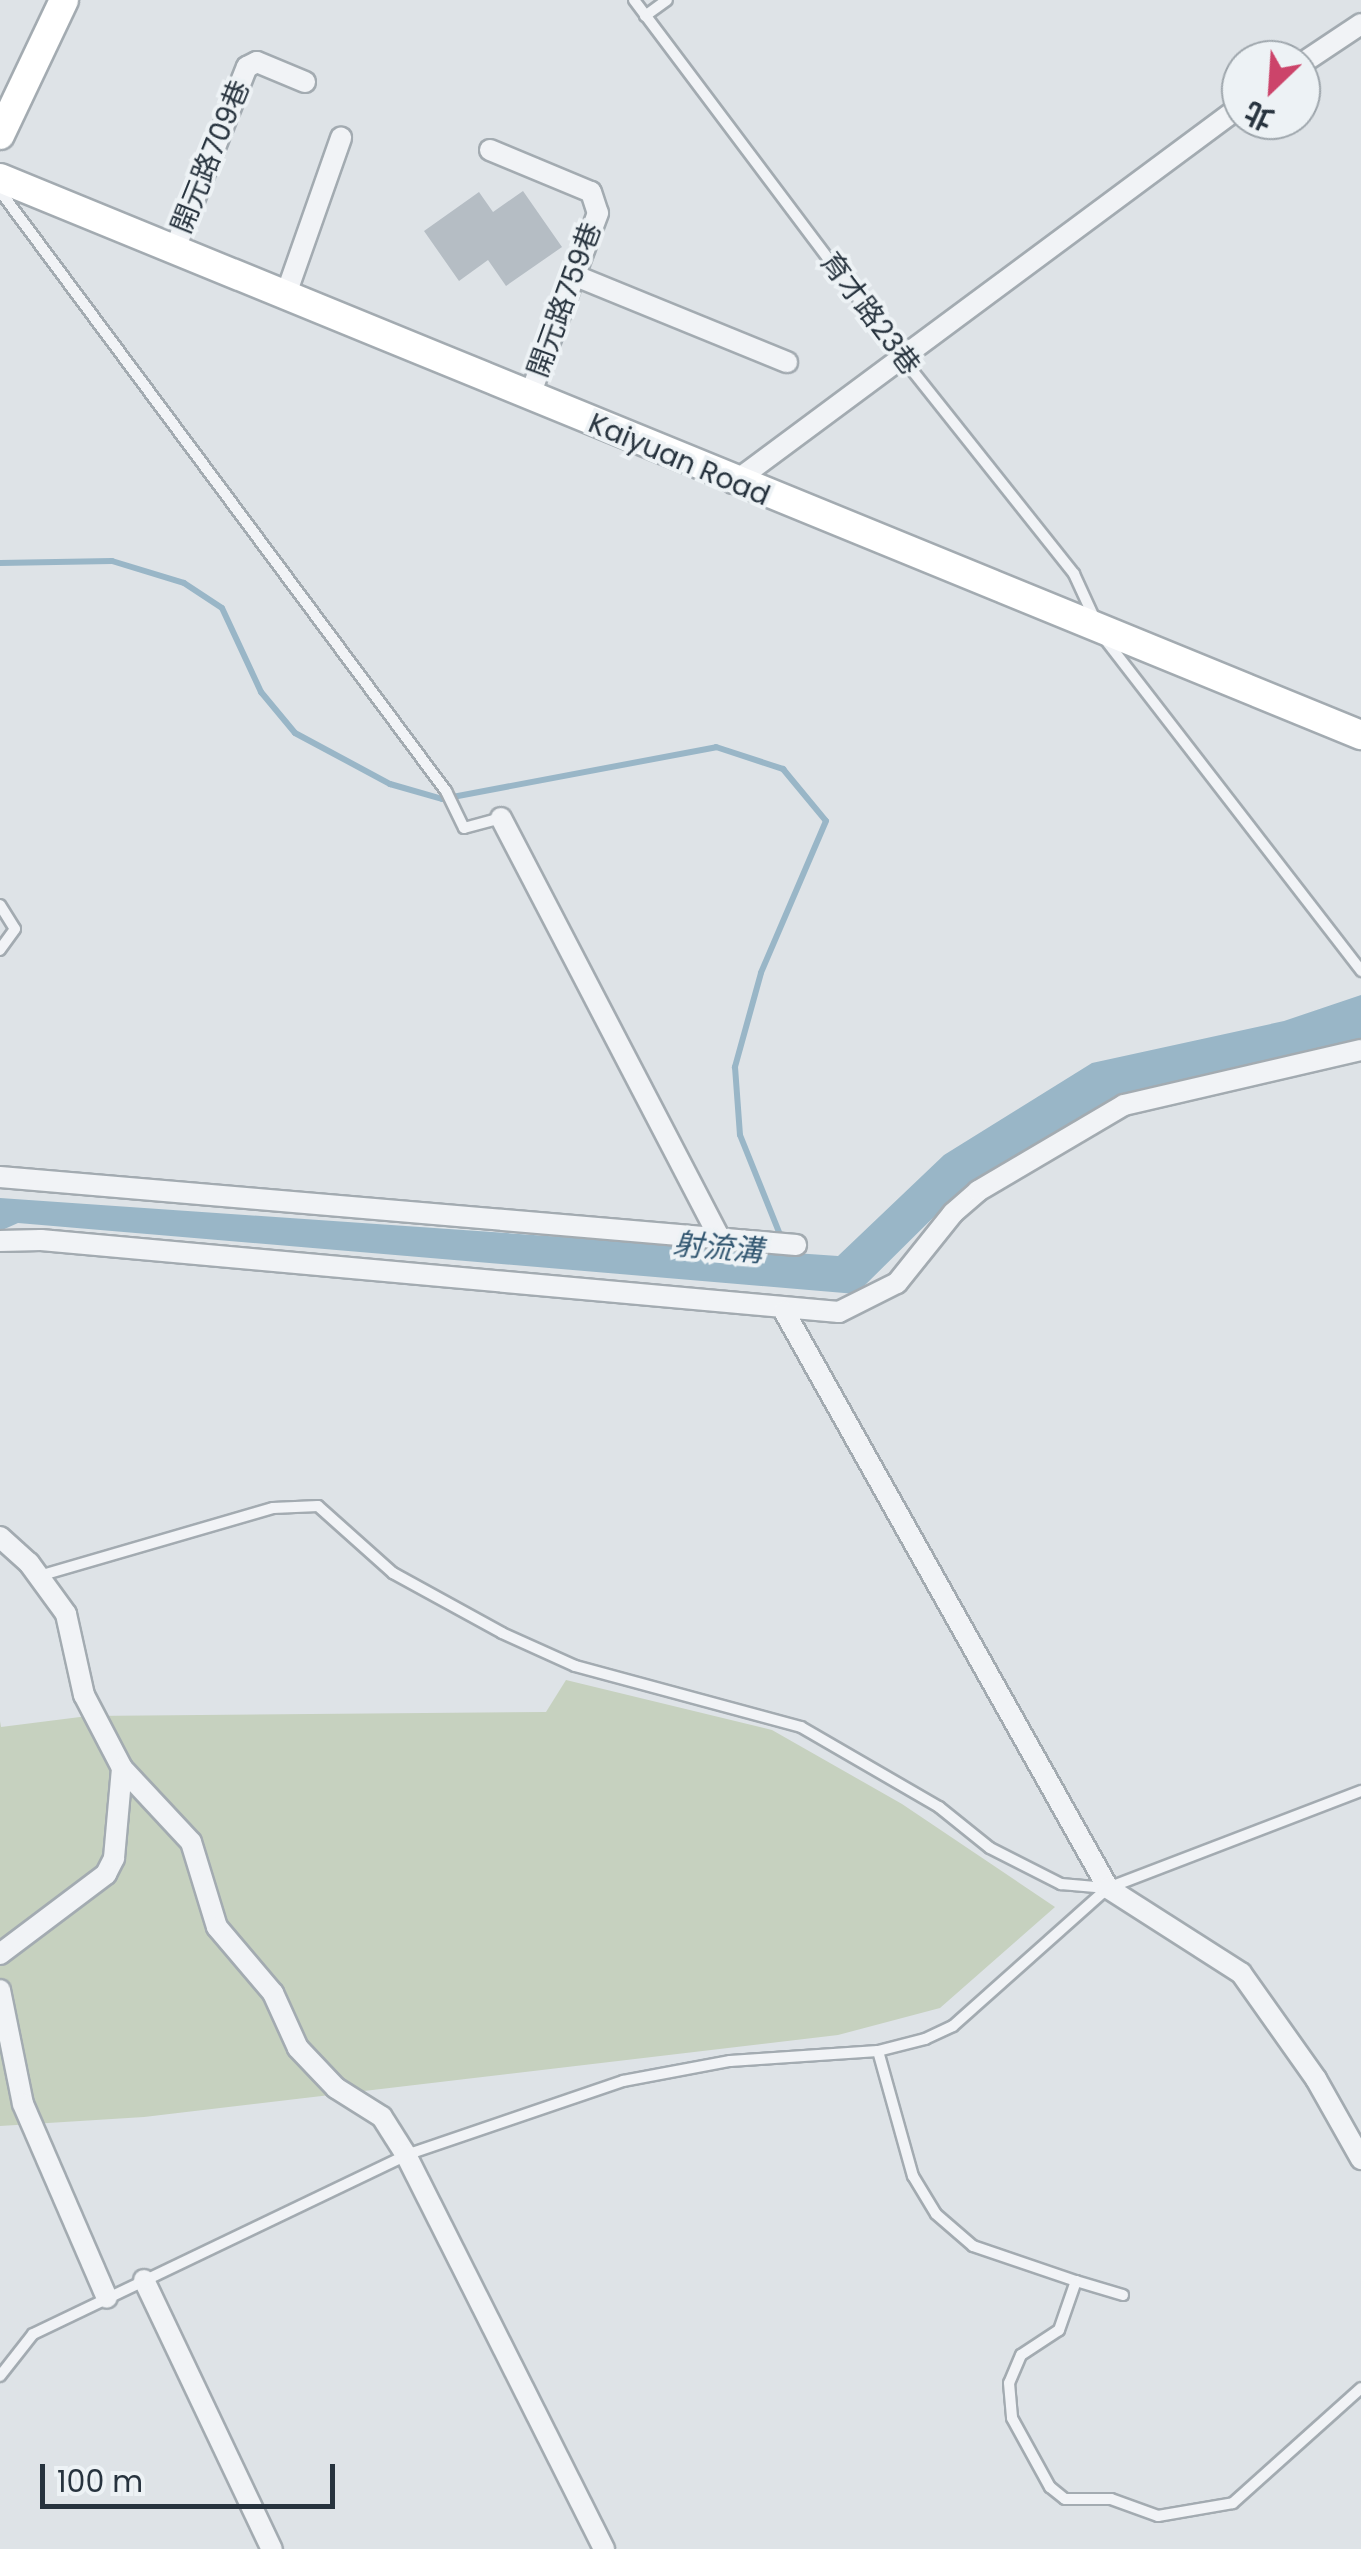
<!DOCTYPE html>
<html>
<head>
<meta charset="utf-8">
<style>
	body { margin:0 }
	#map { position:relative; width:1361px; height:2549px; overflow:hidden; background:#dee3e7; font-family:Poppins,"Noto Sans TC",sans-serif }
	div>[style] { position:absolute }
	.green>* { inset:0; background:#c6d1bf }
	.water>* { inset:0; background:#99b6c7 }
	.stream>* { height:6px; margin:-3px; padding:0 3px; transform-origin:3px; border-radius:3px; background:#99b6c7 }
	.building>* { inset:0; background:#b5bdc4 }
	.roads { filter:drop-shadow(2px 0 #a3abb1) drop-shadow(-2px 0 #a3abb1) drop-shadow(0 2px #a3abb1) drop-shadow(0 -2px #a3abb1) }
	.lane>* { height:10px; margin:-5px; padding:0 5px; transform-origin:5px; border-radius:5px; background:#f1f3f6 }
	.street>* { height:20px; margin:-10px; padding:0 10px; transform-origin:10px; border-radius:10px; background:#f1f3f6 }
	.secondary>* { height:28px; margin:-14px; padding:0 14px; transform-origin:14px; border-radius:14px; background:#fff }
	span { translate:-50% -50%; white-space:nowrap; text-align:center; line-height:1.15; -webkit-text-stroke:8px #edf2f5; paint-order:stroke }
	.street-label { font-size:28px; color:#27333e }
	.water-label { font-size:30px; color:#325771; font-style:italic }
	.north { position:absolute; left:1221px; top:40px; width:100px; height:100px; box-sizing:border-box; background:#edf2f5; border:2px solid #9ea6ac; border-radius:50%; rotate:205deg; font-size:28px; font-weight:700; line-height:40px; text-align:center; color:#27333e }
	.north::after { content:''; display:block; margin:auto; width:35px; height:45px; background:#cc446a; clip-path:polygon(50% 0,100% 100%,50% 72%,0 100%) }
	.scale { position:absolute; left:40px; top:2464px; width:295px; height:45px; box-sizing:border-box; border:5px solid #27333e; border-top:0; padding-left:12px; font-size:30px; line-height:35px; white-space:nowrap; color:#27333e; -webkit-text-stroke:8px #edf2f5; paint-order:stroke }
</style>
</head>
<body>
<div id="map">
	<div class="green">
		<div style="clip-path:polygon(566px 1680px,772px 1730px,902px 1804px,1055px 1907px,940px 2008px,838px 2035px,144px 2117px,0 2126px,0 1721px,1px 1727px,88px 1716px,546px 1712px)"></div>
	</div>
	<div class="water">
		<div style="clip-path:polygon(1361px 995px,1361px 1040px,1131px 1093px,957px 1194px,856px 1294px,18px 1223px,0 1231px,0 1198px,838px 1256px,944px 1155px,1092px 1063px,1284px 1021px)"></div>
	</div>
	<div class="stream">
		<div style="left:0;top:563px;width:112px;rotate:-1deg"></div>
		<div style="left:112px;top:561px;width:75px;rotate:17deg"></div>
		<div style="left:184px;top:583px;width:45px;rotate:33.3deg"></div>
		<div style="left:222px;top:608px;width:93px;rotate:65.1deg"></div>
		<div style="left:261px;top:692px;width:53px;rotate:50.3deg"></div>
		<div style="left:295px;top:733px;width:108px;rotate:28.2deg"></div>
		<div style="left:390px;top:784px;width:54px;rotate:16.1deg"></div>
		<div style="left:442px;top:799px;width:279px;rotate:-10.7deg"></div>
		<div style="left:716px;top:747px;width:71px;rotate:18.2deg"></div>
		<div style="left:783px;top:769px;width:67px;rotate:50.4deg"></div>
		<div style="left:826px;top:821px;width:165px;rotate:113.2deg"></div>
		<div style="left:761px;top:973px;width:98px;rotate:105.5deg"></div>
		<div style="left:735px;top:1067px;width:68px;rotate:85.8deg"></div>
		<div style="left:740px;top:1135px;width:110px;rotate:68.1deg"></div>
	</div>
	<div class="building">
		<div style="clip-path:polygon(523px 191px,562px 247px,506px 286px,488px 260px,459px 281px,424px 231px,479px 192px,493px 212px)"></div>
	</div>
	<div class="roads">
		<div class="lane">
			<div style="left:634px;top:0;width:450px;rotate:53.1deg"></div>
			<div style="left:904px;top:360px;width:273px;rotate:51.5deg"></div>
			<div style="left:1074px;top:574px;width:55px;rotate:65.3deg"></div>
			<div style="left:645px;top:16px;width:27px;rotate:-36deg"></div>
			<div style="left:0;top:191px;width:748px;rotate:53.38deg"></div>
			<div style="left:446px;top:791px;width:41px;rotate:64.1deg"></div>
			<div style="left:464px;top:828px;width:38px;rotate:-15deg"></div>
			<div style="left:1104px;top:638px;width:421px;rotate:52.3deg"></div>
			<div style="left:0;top:905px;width:28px;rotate:58deg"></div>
			<div style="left:15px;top:929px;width:26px;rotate:126deg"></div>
			<div style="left:39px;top:1576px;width:244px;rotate:-16.2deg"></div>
			<div style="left:273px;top:1508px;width:45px;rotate:-2.5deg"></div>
			<div style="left:318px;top:1506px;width:101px;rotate:41.8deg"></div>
			<div style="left:393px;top:1573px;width:124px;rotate:28.8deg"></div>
			<div style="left:502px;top:1633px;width:80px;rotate:24.3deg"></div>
			<div style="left:575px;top:1666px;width:234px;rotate:15.1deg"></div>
			<div style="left:801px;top:1727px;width:160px;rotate:30.1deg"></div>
			<div style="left:939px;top:1807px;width:65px;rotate:38.8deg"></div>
			<div style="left:990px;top:1848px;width:80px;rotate:26.9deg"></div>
			<div style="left:1061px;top:1884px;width:46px;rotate:5deg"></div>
			<div style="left:878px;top:2051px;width:130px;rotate:74.4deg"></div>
			<div style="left:913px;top:2176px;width:44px;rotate:58.8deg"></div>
			<div style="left:936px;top:2214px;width:49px;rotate:40.9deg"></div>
			<div style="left:973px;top:2246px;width:109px;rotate:18.8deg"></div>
			<div style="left:1076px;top:2281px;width:52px;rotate:109.1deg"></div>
			<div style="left:1059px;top:2330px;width:45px;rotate:146.7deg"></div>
			<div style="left:1021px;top:2355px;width:30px;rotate:113deg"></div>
			<div style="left:1009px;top:2383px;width:35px;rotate:85deg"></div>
			<div style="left:1012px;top:2418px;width:79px;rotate:61.2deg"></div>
			<div style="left:1050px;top:2487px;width:19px;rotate:39deg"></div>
			<div style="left:1065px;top:2499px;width:46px"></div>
			<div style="left:1111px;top:2499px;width:50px;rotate:19.9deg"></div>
			<div style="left:1158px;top:2516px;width:76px;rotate:-9.8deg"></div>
			<div style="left:1233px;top:2503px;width:172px;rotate:-41.9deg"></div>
			<div style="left:1076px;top:2281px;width:49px;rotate:16.6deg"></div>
			<div style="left:0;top:2376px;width:53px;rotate:-51.8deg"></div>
			<div style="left:33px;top:2334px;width:414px;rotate:-25.6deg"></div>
			<div style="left:406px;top:2155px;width:229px;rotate:-18.8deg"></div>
			<div style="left:623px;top:2081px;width:109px;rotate:-10.6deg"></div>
			<div style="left:730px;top:2061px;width:148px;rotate:-3.9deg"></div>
			<div style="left:878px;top:2051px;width:49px;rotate:-14.3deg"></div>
			<div style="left:925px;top:2039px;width:31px;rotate:-25deg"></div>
			<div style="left:953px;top:2026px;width:208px;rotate:-41.7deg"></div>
			<div style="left:1108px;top:1888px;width:271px;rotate:-21deg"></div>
		</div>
		<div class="street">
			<div style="left:1301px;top:64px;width:72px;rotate:-33.7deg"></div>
			<div style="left:490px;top:150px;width:109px;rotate:22.6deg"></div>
			<div style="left:591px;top:192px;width:22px;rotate:72deg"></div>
			<div style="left:598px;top:213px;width:197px;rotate:110.5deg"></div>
			<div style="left:174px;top:251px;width:198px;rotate:-68.4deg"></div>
			<div style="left:247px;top:67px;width:11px;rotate:-27deg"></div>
			<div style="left:257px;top:62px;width:52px;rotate:22.6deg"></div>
			<div style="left:576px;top:276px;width:228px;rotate:22.2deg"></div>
			<div style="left:285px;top:297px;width:169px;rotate:-70.6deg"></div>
			<div style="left:733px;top:483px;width:633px;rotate:-36.58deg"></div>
			<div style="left:501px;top:818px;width:474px;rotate:62.5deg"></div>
			<div style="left:0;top:1177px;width:799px;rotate:4.88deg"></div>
			<div style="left:0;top:1241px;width:41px;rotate:-1.4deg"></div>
			<div style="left:41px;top:1240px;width:801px;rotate:5.16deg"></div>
			<div style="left:839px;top:1312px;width:65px;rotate:-26.6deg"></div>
			<div style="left:897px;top:1283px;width:90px;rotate:-51.3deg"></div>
			<div style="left:953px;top:1213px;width:33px;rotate:-41deg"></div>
			<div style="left:978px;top:1191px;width:169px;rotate:-30.5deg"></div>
			<div style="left:1124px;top:1105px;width:243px;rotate:-13.1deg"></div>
			<div style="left:784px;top:1311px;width:662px;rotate:60.68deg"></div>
			<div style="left:1108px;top:1888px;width:158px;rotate:32.6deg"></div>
			<div style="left:1241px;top:1973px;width:130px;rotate:54.7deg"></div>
			<div style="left:1316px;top:2079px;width:92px;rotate:60.6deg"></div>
			<div style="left:0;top:1537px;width:39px;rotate:42deg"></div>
			<div style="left:29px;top:1563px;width:63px;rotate:54deg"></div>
			<div style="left:66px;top:1614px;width:83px;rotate:77.5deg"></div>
			<div style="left:84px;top:1695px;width:82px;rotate:62.5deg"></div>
			<div style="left:122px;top:1768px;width:101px;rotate:47deg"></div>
			<div style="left:191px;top:1842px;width:89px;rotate:73deg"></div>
			<div style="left:217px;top:1927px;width:87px;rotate:49.7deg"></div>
			<div style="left:273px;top:1993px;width:60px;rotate:65.6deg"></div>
			<div style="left:298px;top:2048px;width:55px;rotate:46.5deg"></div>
			<div style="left:336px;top:2088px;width:54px;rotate:32.2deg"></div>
			<div style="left:382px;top:2117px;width:45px;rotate:57.7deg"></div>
			<div style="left:406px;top:2155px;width:441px;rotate:63.3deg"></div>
			<div style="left:0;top:1954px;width:133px;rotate:-37deg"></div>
			<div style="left:106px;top:1874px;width:18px;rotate:-63deg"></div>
			<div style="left:114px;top:1858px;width:90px;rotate:-84.9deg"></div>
			<div style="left:0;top:1990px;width:116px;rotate:78.6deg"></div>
			<div style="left:23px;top:2104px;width:211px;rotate:66.6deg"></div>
			<div style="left:144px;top:2280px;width:298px;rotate:64.6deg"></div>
		</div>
		<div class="secondary">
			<div style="left:0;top:135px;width:149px;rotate:-64.6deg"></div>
			<div style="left:0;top:178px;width:1471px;rotate:22.26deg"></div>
		</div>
	</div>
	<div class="street-label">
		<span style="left:211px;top:157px;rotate:-68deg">開元路709巷</span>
		<span style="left:565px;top:300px;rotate:-70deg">開元路759巷</span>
		<span style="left:870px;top:314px;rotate:53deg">育才路23巷</span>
		<span style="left:679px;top:460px;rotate:23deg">Kaiyuan Road</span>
	</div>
	<div class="water-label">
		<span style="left:718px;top:1248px;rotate:5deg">射流溝</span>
	</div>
	<div class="north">北</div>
	<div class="scale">100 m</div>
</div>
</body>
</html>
